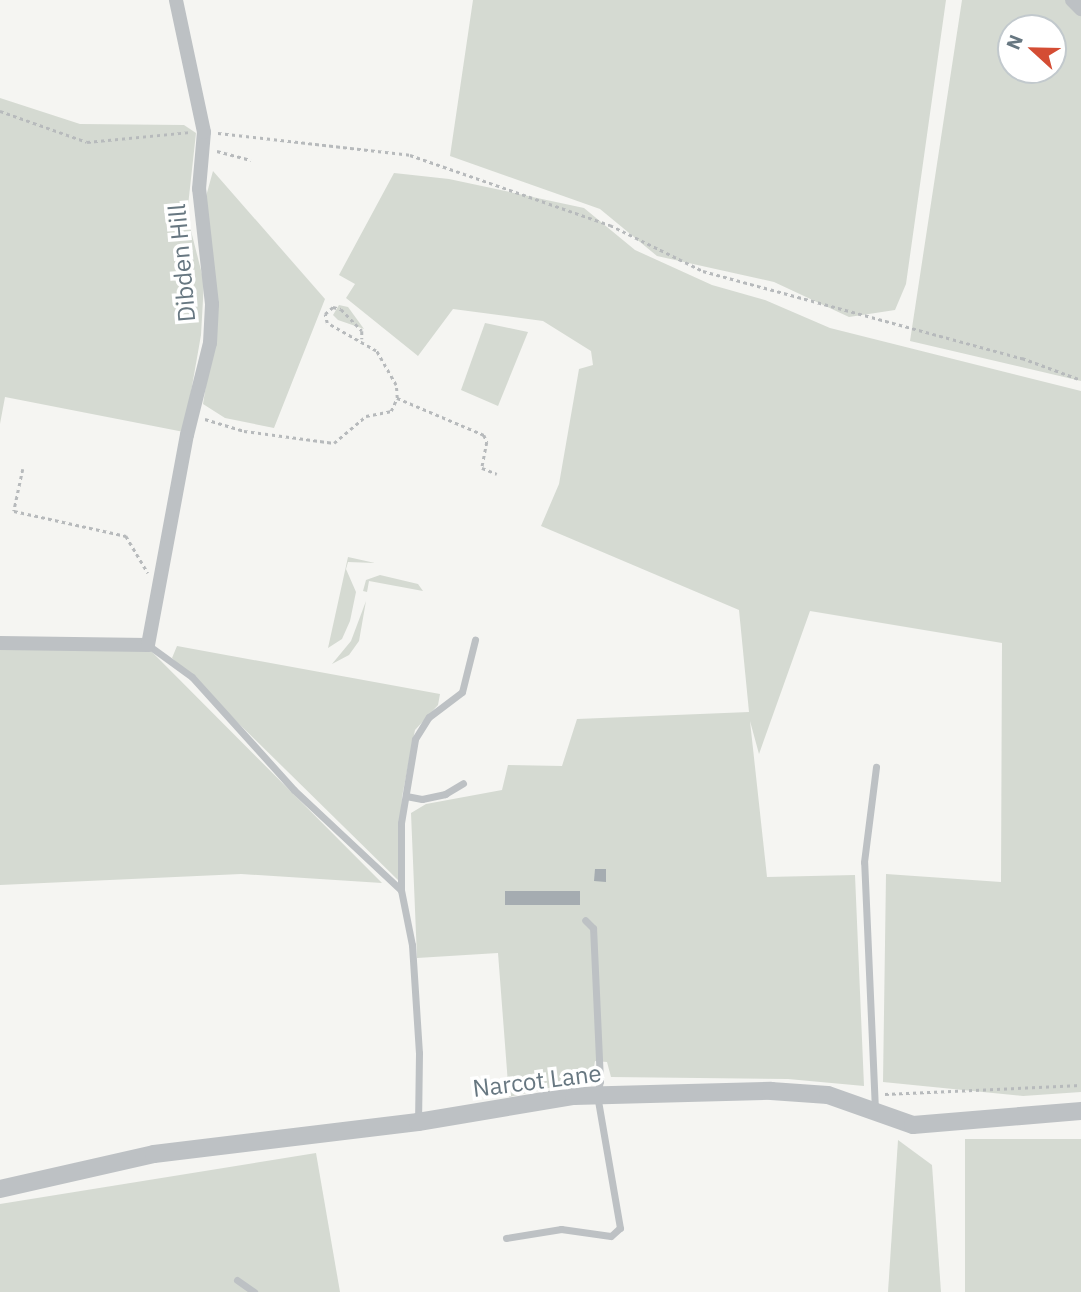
<!DOCTYPE html>
<html>
<head>
<meta charset="utf-8">
<style>
	body { margin:0 }
	#map { position:relative; width:1081px; height:1292px; overflow:hidden; background:#f5f5f2; font-family:"IBM Plex Sans",sans-serif }
	div>[style] { position:absolute }
	.green>* { inset:0; background:#d5dad2; transform-origin:0 0 }
	.building>* { inset:0; background:#a5acb1; transform-origin:0 0 }
	.path>* { height:2.5px; margin-top:-1.25px; transform-origin:0; background:repeating-linear-gradient(90deg,#b7babc 0 3.5px,transparent 0 7px) }
	.service>* { height:7px; margin:-3.5px; padding:0 3.5px; transform-origin:3.5px; border-radius:3.5px; background:#bdc1c4 }
	.minor>* { height:14px; margin:-7px; padding:0 7px; transform-origin:7px; border-radius:7px; background:#bdc1c4 }
	.tertiary>* { height:18px; margin:-9px; padding:0 9px; transform-origin:9px; border-radius:9px; background:#bdc1c4 }
	span { translate:-50% -50%; white-space:nowrap; text-align:center; line-height:1.15; -webkit-text-stroke:7px #fff; paint-order:stroke }
	.street-label { font-size:24px; color:#677781 }
	.north { position:absolute; left:997px; top:14px; width:70px; height:70px; box-sizing:border-box; background:#fff; border:2px solid #c2c9cd; border-radius:50%; rotate:292deg; font-size:19px; font-weight:700; line-height:28px; text-align:center; color:#677781 }
	.north::after { content:''; display:block; margin:auto; width:24px; height:32px; background:#d44d34; clip-path:polygon(50% 0,100% 100%,50% 72%,0 100%) }
</style>
</head>
<body>
<div id="map">
	<div class="green">
		<div style="clip-path:polygon(473px 0,946px 0,906px 284px,895px 310px,849px 317px,774px 282px,657px 256px,600px 209px,450px 156px)"></div>
		<div style="clip-path:polygon(evenodd,962px 0,1072px 0,1081px 9px,1081px 381px,910px 341px,962px 0,1011px 28px,1053px 28px,1053px 70px,1011px 70px,1011px 28px)"></div>
		<div style="clip-path:polygon(0 98px,80px 124px,184px 125px,196px 133px,187px 215px,204px 282px,201px 335px,184px 432px,5px 397px,0 424px)"></div>
		<div style="clip-path:polygon(213px 171px,325px 299px,274px 428px,225px 418px,203px 404px,214px 335px,205px 200px)"></div>
		<div style="clip-path:polygon(394px 173px,449px 179px,584px 208px,635px 250px,712px 285px,765px 300px,830px 328px,1081px 391px,1081px 1092px,1023px 1096px,883px 1082px,886px 874px,1001px 882px,1002px 643px,810px 611px,759px 754px,750px 721px,767px 877px,855px 875px,864px 1086px,788px 1079px,611px 1077px,607px 1062px,595px 1061px,592px 1078px,509px 1097px,498px 953px,417px 958px,411px 813px,426px 804px,502px 790px,508px 765px,562px 766px,577px 719px,749px 712px,739px 610px,541px 526px,559px 484px,579px 369px,593px 365px,591px 351px,543px 321px,453px 309px,418px 356px,346px 298px,355px 284px,339px 275px)"></div>
		<div style="clip-path:polygon(339px 305px,348px 307px,364px 329px,338px 320px,333px 315px)"></div>
		<div style="clip-path:polygon(485px 323px,528px 332px,498px 406px,461px 390px)"></div>
		<div style="clip-path:polygon(348px 557px,375px 563px,348px 562px,346px 569px,356px 592px,350px 621px,342px 639px,328px 648px)"></div>
		<div style="clip-path:polygon(380px 575px,418px 584px,423px 591px,369px 581px,367px 592px,363px 591px,366px 580px)"></div>
		<div style="clip-path:polygon(366px 601px,359px 641px,349px 655px,332px 664px,351px 641px)"></div>
		<div style="clip-path:polygon(177px 646px,440px 694px,438px 705px,415px 730px,402px 797px,399px 881px,172px 658px)"></div>
		<div style="clip-path:polygon(0 649px,149px 649px,382px 883px,241px 874px,0 885px)"></div>
		<div style="left:1081px;top:1139px;width:153px;height:116px;rotate:90deg"></div>
		<div style="clip-path:polygon(898px 1140px,932px 1165px,941px 1292px,888px 1292px)"></div>
		<div style="clip-path:polygon(316px 1153px,340px 1292px,0 1292px,0 1204px)"></div>
	</div>
	<div class="building">
		<div style="clip-path:polygon(595px 869px,606px 869px,606px 882px,594px 881px)"></div>
		<div style="left:580px;top:891px;width:14px;height:75px;rotate:90deg"></div>
	</div>
	<div class="path">
		<div style="left:0;top:111px;width:92px;rotate:19.6deg"></div>
		<div style="left:87px;top:142px;width:103px;rotate:-5.5deg"></div>
		<div style="left:218px;top:133px;width:193px;rotate:6.5deg"></div>
		<div style="left:410px;top:155px;width:212px;rotate:19.3deg"></div>
		<div style="left:610px;top:225px;width:104px;rotate:26.3deg"></div>
		<div style="left:703px;top:271px;width:331px;rotate:15.3deg"></div>
		<div style="left:1022px;top:358px;width:63px;rotate:20.4deg"></div>
		<div style="left:217px;top:151px;width:35px;rotate:15deg"></div>
		<div style="left:397px;top:398px;width:95px;rotate:23deg"></div>
		<div style="left:484px;top:435px;width:8px;rotate:67deg"></div>
		<div style="left:487px;top:442px;width:26px;rotate:101deg"></div>
		<div style="left:482px;top:468px;width:16px;rotate:22deg"></div>
		<div style="left:205px;top:419px;width:41px;rotate:17.1deg"></div>
		<div style="left:244px;top:431px;width:91px;rotate:7.6deg"></div>
		<div style="left:334px;top:443px;width:42px;rotate:-40.2deg"></div>
		<div style="left:366px;top:416px;width:25px;rotate:-11deg"></div>
		<div style="left:391px;top:411px;width:14px;rotate:-65deg"></div>
		<div style="left:397px;top:398px;width:13px;rotate:-94deg"></div>
		<div style="left:396px;top:385px;width:39px;rotate:-120deg"></div>
		<div style="left:376px;top:351px;width:56px;rotate:-150.3deg"></div>
		<div style="left:327px;top:323px;width:9px;rotate:-103deg"></div>
		<div style="left:325px;top:314px;width:11px;rotate:-41deg"></div>
		<div style="left:333px;top:307px;width:8px;rotate:14deg"></div>
		<div style="left:341px;top:309px;width:30px;rotate:46deg"></div>
		<div style="left:362px;top:331px;width:8px;rotate:90deg"></div>
		<div style="left:23px;top:469px;width:43px;rotate:102.1deg"></div>
		<div style="left:14px;top:511px;width:115px;rotate:12.6deg"></div>
		<div style="left:126px;top:536px;width:43px;rotate:59.3deg"></div>
		<div style="left:885px;top:1094px;width:196px;rotate:-2.6deg"></div>
	</div>
	<div class="service">
		<div style="left:148px;top:645px;width:54px;rotate:36deg"></div>
		<div style="left:192px;top:677px;width:152px;rotate:47.9deg"></div>
		<div style="left:294px;top:790px;width:146px;rotate:43.1deg"></div>
		<div style="left:401px;top:890px;width:56px;rotate:78.7deg"></div>
		<div style="left:412px;top:945px;width:108px;rotate:86.3deg"></div>
		<div style="left:419px;top:1053px;width:69px;rotate:90.8deg"></div>
		<div style="left:406px;top:796px;width:16px;rotate:11deg"></div>
		<div style="left:422px;top:799px;width:24px;rotate:-12deg"></div>
		<div style="left:445px;top:794px;width:21px;rotate:-31deg"></div>
		<div style="left:401px;top:890px;width:67px;rotate:-90deg"></div>
		<div style="left:401px;top:823px;width:85px;rotate:-80.5deg"></div>
		<div style="left:415px;top:739px;width:26px;rotate:-58deg"></div>
		<div style="left:429px;top:717px;width:41px;rotate:-37.1deg"></div>
		<div style="left:462px;top:692px;width:54px;rotate:-76deg"></div>
		<div style="left:875px;top:1110px;width:248px;rotate:-92.5deg"></div>
		<div style="left:864px;top:862px;width:96px;rotate:-82.8deg"></div>
		<div style="left:506px;top:1238px;width:56px;rotate:-9.3deg"></div>
		<div style="left:561px;top:1229px;width:50px;rotate:8deg"></div>
		<div style="left:611px;top:1236px;width:12px;rotate:-42deg"></div>
		<div style="left:620px;top:1228px;width:135px;rotate:-99.8deg"></div>
		<div style="left:597px;top:1095px;width:14px;rotate:-78deg"></div>
		<div style="left:600px;top:1081px;width:153px;rotate:-92.6deg"></div>
		<div style="left:593px;top:928px;width:11px;rotate:-135deg"></div>
		<div style="left:237px;top:1280px;width:21px;rotate:35deg"></div>
	</div>
	<div class="minor">
		<div style="left:1072px;top:0;width:13px;rotate:45deg"></div>
		<div style="left:0;top:643px;width:148px;rotate:0.8deg"></div>
		<div style="left:148px;top:645px;width:214px;rotate:-79.5deg"></div>
		<div style="left:187px;top:435px;width:95px;rotate:-76deg"></div>
		<div style="left:210px;top:343px;width:39px;rotate:-87deg"></div>
		<div style="left:212px;top:304px;width:116px;rotate:-96.4deg"></div>
		<div style="left:199px;top:189px;width:57px;rotate:-85deg"></div>
		<div style="left:204px;top:132px;width:135px;rotate:-102deg"></div>
	</div>
	<div class="tertiary">
		<div style="left:0;top:1189px;width:158px;rotate:-12.8deg"></div>
		<div style="left:154px;top:1154px;width:266px;rotate:-6.9deg"></div>
		<div style="left:418px;top:1122px;width:158px;rotate:-9.5deg"></div>
		<div style="left:574px;top:1096px;width:197px;rotate:-1.5deg"></div>
		<div style="left:771px;top:1091px;width:57px;rotate:4deg"></div>
		<div style="left:828px;top:1095px;width:90px;rotate:19.4deg"></div>
		<div style="left:913px;top:1125px;width:169px;rotate:-4.8deg"></div>
	</div>
	<div class="street-label">
		<span style="left:182px;top:263px;rotate:-95deg">Dibden Hill</span>
		<span style="left:537px;top:1081px;rotate:-7deg">Narcot Lane</span>
	</div>
	<div class="north">N</div>
</div>
</body>
</html>
